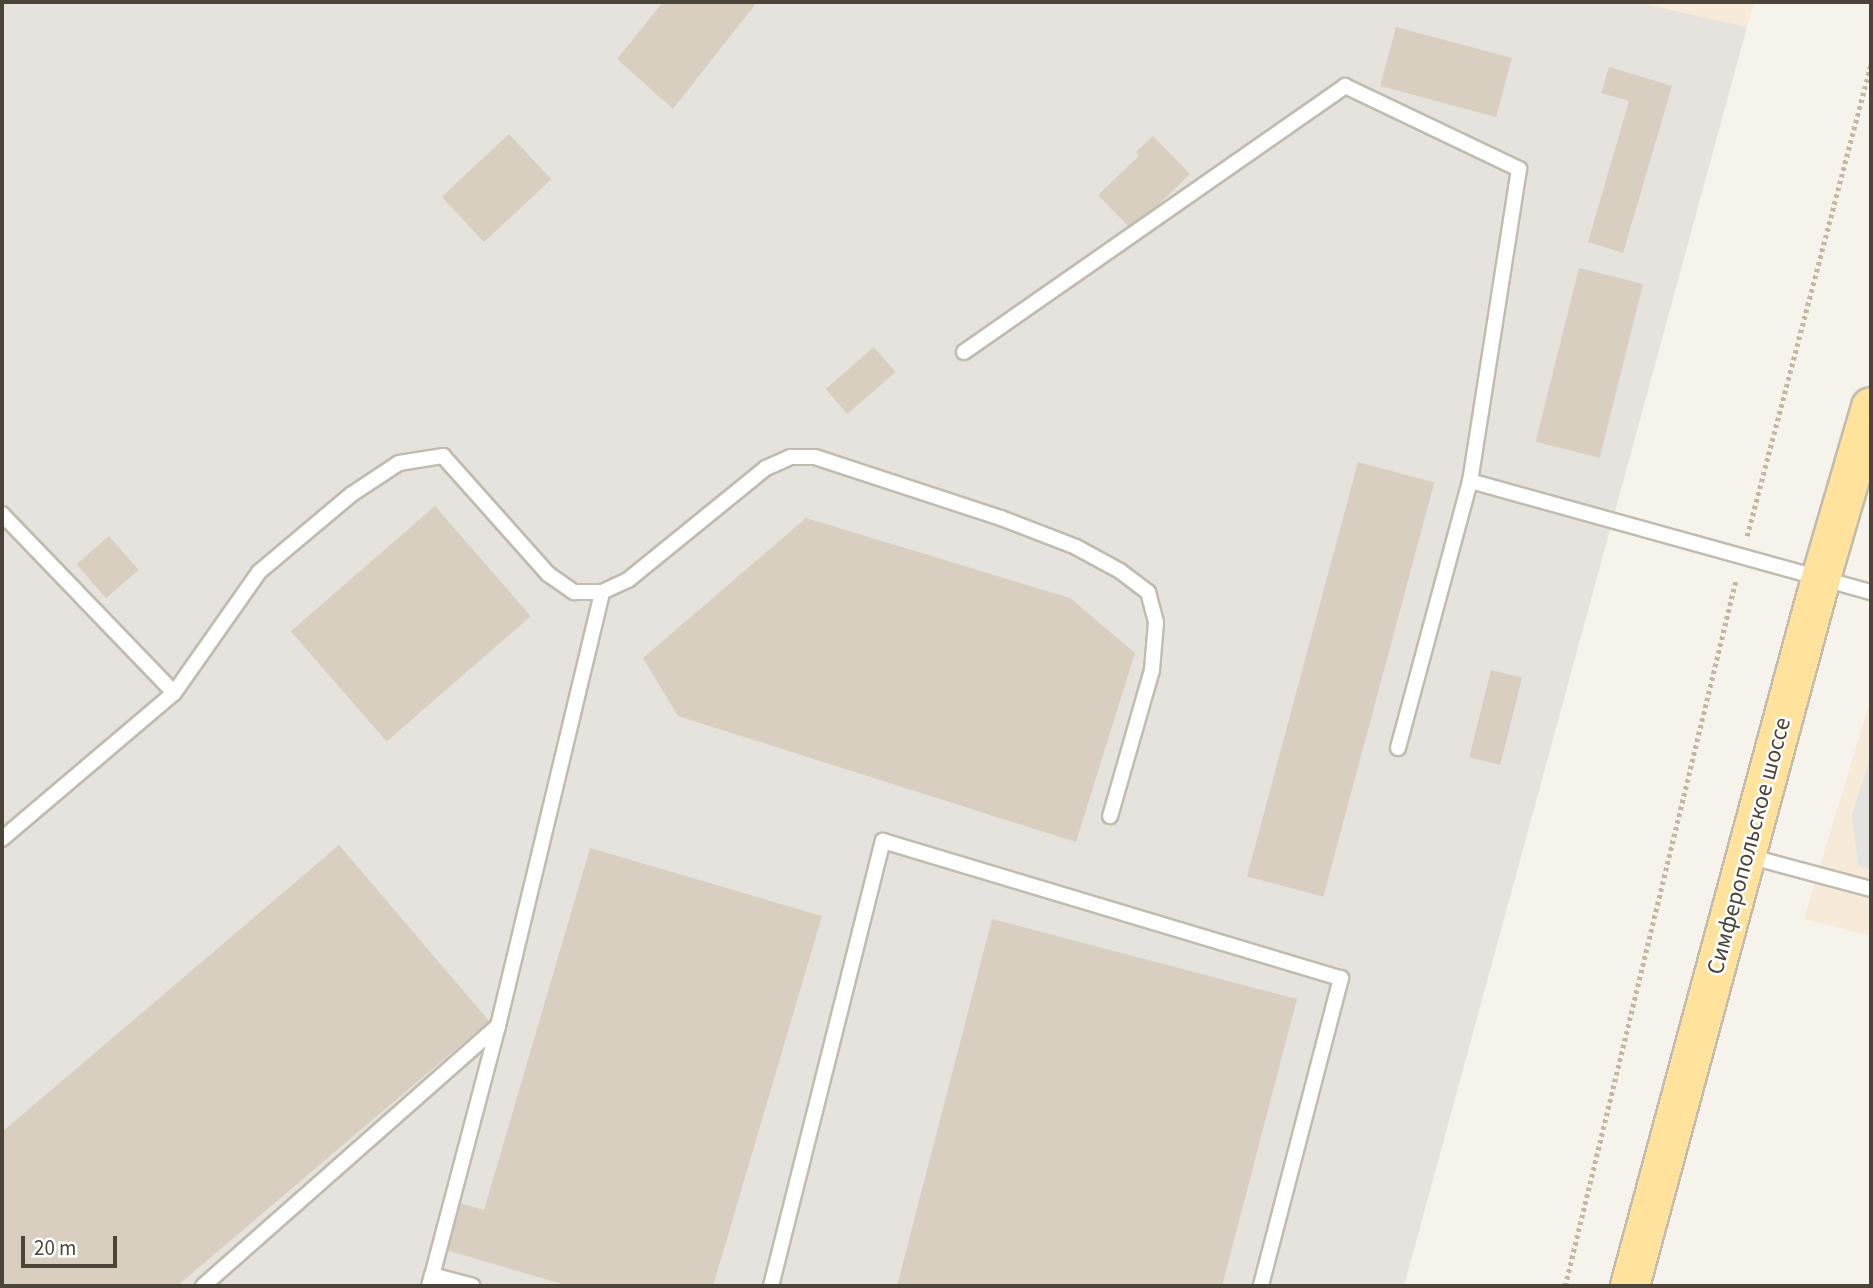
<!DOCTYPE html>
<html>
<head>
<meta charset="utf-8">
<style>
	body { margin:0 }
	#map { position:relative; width:1873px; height:1288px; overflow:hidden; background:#f6f3ec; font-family:"Source Sans 3",sans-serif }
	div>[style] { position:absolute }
	.commercial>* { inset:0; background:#f7ead8 }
	.industrial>* { inset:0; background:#e6e2dd }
	.parking>* { inset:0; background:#e5e3e0 }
	.building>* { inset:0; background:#d8cfc1; transform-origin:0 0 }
	.path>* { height:4.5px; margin-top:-2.25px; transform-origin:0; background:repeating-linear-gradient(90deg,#c4b79f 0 3.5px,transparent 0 7px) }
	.roads { filter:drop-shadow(2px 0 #c2bbae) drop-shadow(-2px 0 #c2bbae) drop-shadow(0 2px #c2bbae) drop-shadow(0 -2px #c2bbae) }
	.lane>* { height:14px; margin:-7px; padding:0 7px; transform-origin:7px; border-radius:7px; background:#fff }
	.primary>* { height:38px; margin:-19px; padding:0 19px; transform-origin:19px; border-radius:19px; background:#ffe39c }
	span { translate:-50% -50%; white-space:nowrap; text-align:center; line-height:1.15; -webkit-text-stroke:5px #fff; paint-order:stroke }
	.street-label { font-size:24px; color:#4b4439 }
	.frame { position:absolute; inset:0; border:4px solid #4b4439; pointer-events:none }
	.scale { position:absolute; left:21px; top:1236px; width:96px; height:32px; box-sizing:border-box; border:4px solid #4b4439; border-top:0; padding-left:9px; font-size:21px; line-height:24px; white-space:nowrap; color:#4b4439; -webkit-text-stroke:5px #fff; paint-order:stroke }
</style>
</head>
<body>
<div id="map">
	<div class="commercial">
		<div style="clip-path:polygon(1636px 2px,1754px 2px,1747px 27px)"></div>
		<div style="clip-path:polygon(1871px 698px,1871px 936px,1804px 919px)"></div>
	</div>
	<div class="industrial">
		<div style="clip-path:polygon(2px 2px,1636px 2px,1747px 27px,1404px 1286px,2px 1286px)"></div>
	</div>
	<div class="parking">
		<div style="clip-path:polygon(1871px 756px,1871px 870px,1858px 865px,1852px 814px)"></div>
	</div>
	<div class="building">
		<div style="clip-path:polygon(663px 2px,757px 2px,673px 109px,617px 59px)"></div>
		<div style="left:1396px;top:27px;width:120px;height:61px;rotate:15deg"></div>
		<div style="clip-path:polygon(1609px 67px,1672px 86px,1623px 253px,1588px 242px,1629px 101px,1601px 93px)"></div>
		<div style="left:509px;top:134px;width:62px;height:92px;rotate:47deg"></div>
		<div style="clip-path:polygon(1153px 136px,1190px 174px,1132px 230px,1098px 195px,1139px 156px,1136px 152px)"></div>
		<div style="left:1579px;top:268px;width:66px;height:179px;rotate:14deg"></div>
		<div style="left:874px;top:347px;width:33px;height:64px;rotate:49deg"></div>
		<div style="left:1358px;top:462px;width:79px;height:429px;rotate:15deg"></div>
		<div style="left:435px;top:506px;width:146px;height:191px;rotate:49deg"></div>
		<div style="clip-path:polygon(806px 518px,1070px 598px,1135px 653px,1076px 842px,678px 716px,643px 658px)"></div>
		<div style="left:109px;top:536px;width:45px;height:43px;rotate:49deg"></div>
		<div style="left:1491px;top:670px;width:32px;height:90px;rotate:14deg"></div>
		<div style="clip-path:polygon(339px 845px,489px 1021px,177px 1286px,2px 1286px,2px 1132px)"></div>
		<div style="clip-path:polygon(590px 848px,822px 916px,713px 1286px,569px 1286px,446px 1250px,460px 1203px,484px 1210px)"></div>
		<div style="clip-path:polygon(992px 919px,1297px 999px,1222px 1286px,897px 1286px)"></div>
	</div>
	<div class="path">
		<div style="left:1747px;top:536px;width:489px;rotate:-75.3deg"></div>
		<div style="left:1565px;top:1286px;width:727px;rotate:-76.4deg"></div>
	</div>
	<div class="roads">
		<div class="lane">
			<div style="left:964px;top:352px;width:465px;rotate:-34.9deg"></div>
			<div style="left:1345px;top:86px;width:193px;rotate:25.5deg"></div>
			<div style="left:1519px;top:169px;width:316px;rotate:98.9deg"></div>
			<div style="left:2px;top:514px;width:248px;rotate:46.1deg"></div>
			<div style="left:174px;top:693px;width:226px;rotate:139.7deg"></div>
			<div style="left:174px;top:693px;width:148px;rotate:-54.9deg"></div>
			<div style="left:259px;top:572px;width:121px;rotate:-40deg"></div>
			<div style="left:352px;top:494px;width:56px;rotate:-33.4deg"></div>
			<div style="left:399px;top:463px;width:45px;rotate:-9deg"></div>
			<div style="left:443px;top:456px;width:158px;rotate:48.3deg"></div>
			<div style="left:548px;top:574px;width:32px;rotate:35deg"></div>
			<div style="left:574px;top:592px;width:28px"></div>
			<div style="left:602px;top:592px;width:29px;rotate:-25deg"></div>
			<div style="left:628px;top:580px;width:178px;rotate:-39.1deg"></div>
			<div style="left:766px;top:468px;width:27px;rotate:-24deg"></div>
			<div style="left:791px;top:457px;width:24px"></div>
			<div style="left:815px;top:457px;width:196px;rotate:18.2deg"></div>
			<div style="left:1001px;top:518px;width:80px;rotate:21.1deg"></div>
			<div style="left:1076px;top:547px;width:50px;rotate:28.6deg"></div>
			<div style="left:1120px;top:571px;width:35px;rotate:37deg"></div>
			<div style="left:1148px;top:592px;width:31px;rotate:75deg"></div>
			<div style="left:1156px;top:622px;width:48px;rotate:94.8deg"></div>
			<div style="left:1152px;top:670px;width:152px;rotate:106deg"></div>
			<div style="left:1398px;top:748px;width:277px;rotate:-74.9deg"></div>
			<div style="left:1470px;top:481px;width:416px;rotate:15.5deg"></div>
			<div style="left:1748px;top:856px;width:127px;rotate:15deg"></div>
			<div style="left:498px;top:1026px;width:446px;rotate:-76.5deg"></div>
			<div style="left:203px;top:1286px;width:393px;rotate:-41.4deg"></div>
			<div style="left:498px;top:1026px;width:258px;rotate:104.8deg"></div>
			<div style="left:429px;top:1286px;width:11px;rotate:-75deg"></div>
			<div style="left:432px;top:1275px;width:42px;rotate:15deg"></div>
			<div style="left:771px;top:1286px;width:459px;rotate:-75.9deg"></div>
			<div style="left:883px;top:841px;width:478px;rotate:16.7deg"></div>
			<div style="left:1341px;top:978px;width:318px;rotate:104.6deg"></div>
		</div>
		<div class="primary">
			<div style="left:1630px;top:1286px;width:733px;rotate:-74.9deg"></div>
			<div style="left:1821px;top:578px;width:178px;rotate:-73.7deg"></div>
		</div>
	</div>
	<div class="street-label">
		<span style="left:1749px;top:846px;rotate:-75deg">Симферопольское шоссе</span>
	</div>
	<div class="frame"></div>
	<div class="scale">20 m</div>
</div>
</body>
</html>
